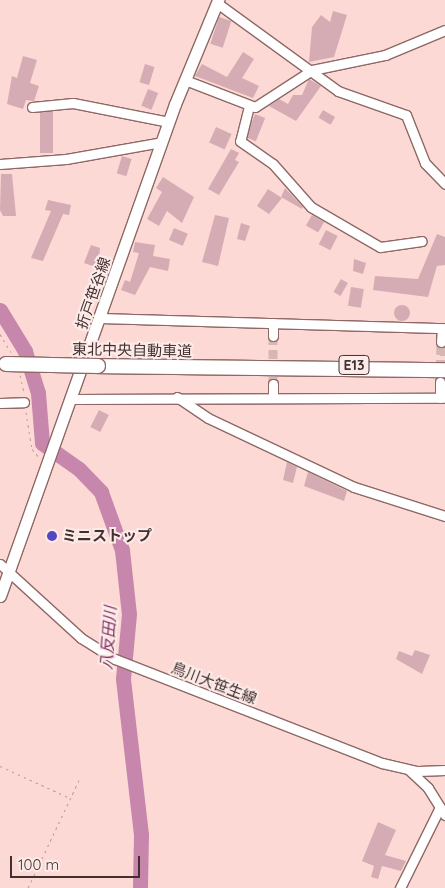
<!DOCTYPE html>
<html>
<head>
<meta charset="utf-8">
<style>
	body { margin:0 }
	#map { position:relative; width:445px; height:888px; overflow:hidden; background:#fcd9d5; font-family:Quicksand,"Noto Sans JP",sans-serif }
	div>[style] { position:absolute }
	.river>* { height:15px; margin:-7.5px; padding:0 7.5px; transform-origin:7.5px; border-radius:7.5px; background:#c787ad }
	.building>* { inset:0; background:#d5acb4; transform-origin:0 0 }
	.round { border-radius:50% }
	.minor-tunnel>* { height:9px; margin-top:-4.5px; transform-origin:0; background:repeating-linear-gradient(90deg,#d7b7b4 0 9px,transparent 0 13.5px) }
	.path>* { height:1px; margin-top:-0.5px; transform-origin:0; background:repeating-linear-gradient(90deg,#b99c99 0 2.5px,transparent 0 6.5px) }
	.roads { filter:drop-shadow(1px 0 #8e6864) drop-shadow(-1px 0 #8e6864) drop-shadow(0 1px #8e6864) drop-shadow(0 -1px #8e6864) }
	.minor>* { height:9px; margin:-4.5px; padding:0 4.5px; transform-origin:4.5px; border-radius:4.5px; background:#fff }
	.major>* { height:11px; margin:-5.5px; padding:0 5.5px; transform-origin:5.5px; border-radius:5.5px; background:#fff }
	.highway>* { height:14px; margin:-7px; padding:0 7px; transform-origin:7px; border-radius:7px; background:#fff }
	.bridges { filter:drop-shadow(1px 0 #8e6864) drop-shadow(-1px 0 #8e6864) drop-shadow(0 1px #8e6864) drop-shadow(0 -1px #8e6864) }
	.highway-bridge>* { height:14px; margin:-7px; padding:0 7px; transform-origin:7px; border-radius:7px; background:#fff }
	.dots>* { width:14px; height:14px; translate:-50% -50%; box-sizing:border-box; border:2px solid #fdebe9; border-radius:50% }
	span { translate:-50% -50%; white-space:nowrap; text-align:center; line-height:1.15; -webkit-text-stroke:4px #fdebe9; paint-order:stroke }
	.shield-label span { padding:1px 4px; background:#fdebe9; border:1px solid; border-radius:4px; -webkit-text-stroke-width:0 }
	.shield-label { font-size:14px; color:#41302e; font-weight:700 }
	.street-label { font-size:15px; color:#41302e }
	.poi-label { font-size:15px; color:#41302e; font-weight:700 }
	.left { translate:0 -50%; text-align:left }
	.water-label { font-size:16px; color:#813365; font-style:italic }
	.scale { position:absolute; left:10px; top:856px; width:130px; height:22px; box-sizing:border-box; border:2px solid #41302e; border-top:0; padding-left:6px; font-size:15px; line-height:18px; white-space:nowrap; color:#41302e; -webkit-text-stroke:4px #fdebe9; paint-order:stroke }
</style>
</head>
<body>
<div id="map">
	<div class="river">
		<div style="left:0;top:310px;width:48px;rotate:58.6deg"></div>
		<div style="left:25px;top:351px;width:44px;rotate:72.8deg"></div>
		<div style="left:38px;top:393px;width:50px;rotate:85.4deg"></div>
		<div style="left:42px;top:443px;width:45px;rotate:35.1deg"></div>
		<div style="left:79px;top:469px;width:32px;rotate:46deg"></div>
		<div style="left:101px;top:492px;width:62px;rotate:70.1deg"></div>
		<div style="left:122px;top:550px;width:64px;rotate:83.8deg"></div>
		<div style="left:129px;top:614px;width:65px;rotate:95.3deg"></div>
		<div style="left:123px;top:679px;width:157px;rotate:83.4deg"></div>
		<div style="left:141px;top:835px;width:53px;rotate:91.1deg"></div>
	</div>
	<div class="building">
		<div style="clip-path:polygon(333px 11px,347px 15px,334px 57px,309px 62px,312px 27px,321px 15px,330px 22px)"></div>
		<div style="left:219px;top:17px;width:13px;height:28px;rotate:18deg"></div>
		<div style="clip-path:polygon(243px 52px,254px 59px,242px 78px,259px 86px,253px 98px,195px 76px,202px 64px,227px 77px)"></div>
		<div style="clip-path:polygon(23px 56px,37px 60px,30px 83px,39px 86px,34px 101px,26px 100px,23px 109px,7px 104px,12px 76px,17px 78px)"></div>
		<div style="left:145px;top:64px;width:10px;height:19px;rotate:17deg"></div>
		<div style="clip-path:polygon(309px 79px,321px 86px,296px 121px,269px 106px,279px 99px,288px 104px,293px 95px,302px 95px)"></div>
		<div style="left:148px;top:89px;width:11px;height:18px;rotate:22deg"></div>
		<div style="left:323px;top:110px;width:14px;height:9px;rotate:30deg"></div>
		<div style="left:53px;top:111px;width:42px;height:13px;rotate:90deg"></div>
		<div style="left:255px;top:114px;width:11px;height:25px;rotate:22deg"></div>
		<div style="left:216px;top:127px;width:17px;height:17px;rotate:24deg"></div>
		<div style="clip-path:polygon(231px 149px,239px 153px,235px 160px,239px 162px,219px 195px,208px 189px)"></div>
		<div style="left:122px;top:156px;width:10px;height:18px;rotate:17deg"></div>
		<div style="clip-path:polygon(1px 174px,12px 174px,16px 216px,3px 216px,0 210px)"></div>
		<div style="clip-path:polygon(163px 177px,194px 197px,182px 223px,167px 211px,159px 226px,147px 219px,162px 192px,156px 188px)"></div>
		<div style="clip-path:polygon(285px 188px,303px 207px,302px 209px,281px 197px)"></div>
		<div style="clip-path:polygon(268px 189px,282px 198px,269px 214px,257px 206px)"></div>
		<div style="clip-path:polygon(48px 200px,71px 205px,69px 215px,63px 214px,43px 261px,31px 258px,51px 211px,45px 210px)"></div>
		<div style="clip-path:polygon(215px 215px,229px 218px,218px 266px,202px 262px)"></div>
		<div style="left:312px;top:215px;width:14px;height:12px;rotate:30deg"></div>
		<div style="clip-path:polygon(241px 223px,250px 226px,245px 241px,237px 239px)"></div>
		<div style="left:174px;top:228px;width:15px;height:13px;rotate:23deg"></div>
		<div style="left:326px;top:230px;width:13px;height:16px;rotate:27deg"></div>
		<div style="clip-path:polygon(437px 234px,445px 237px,445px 265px,437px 266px,428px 297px,373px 290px,375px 276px,418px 279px)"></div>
		<div style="clip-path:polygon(135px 242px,155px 245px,153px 256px,170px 259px,168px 271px,150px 267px,135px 295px,121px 290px,125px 280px,130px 282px,139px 253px,133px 252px)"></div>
		<div style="clip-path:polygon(91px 245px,100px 248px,98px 268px,84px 263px)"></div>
		<div style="clip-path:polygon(354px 259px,366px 263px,363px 274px,353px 271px)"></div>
		<div style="left:341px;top:279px;width:8px;height:15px;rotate:30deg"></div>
		<div style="left:351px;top:287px;width:13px;height:19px;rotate:9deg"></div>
		<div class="round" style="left:394px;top:305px;width:16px;height:16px"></div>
		<div style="left:99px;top:410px;width:11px;height:19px;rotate:27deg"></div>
		<div style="clip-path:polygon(287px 462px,297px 467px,293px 483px,283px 480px)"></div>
		<div style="clip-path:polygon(308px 472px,347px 491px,344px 501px,304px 486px)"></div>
		<div style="clip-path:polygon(415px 650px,430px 655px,422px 674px,396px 659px,399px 651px,412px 656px)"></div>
		<div style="clip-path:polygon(378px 822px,396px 830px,385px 855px,406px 861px,401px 871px,382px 866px,378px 879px,371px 877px,374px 866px,362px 861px)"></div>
	</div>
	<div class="minor-tunnel">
		<div style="left:273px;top:336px;width:48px;rotate:90deg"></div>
		<div style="left:440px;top:382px;width:40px;rotate:-88.6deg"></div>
	</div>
	<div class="path">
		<div style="left:0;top:334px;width:21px;rotate:59deg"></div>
		<div style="left:20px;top:375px;width:18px;rotate:77deg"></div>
		<div style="left:26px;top:412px;width:37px;rotate:81deg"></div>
		<div style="left:32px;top:449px;width:11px;rotate:49deg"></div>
		<div style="left:0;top:766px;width:77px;rotate:24.6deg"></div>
		<div style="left:28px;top:888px;width:122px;rotate:-64.7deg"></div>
	</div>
	<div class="roads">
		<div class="minor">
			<div style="left:217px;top:3px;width:150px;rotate:36deg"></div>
			<div style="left:338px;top:91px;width:72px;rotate:19.4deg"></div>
			<div style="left:406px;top:115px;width:52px;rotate:68.4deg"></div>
			<div style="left:425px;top:163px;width:29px;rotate:46deg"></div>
			<div style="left:185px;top:80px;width:75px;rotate:21.1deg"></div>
			<div style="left:255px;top:107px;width:68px;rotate:-33deg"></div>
			<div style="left:312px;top:70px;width:75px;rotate:-11.6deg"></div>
			<div style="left:385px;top:55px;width:65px;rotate:-22.6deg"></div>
			<div style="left:249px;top:106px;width:36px;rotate:104deg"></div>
			<div style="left:240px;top:141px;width:40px;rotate:34.9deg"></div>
			<div style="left:273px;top:164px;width:57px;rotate:48.5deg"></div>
			<div style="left:311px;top:207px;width:80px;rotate:30.1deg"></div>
			<div style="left:380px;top:247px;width:42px;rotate:-8.1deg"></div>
			<div style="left:32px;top:107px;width:41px;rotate:-5.6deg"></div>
			<div style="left:73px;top:103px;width:98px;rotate:11.2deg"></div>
			<div style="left:0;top:164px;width:66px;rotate:-4.3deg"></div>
			<div style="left:66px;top:159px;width:97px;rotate:-10deg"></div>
			<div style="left:100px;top:318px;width:345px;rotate:1.7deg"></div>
			<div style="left:273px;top:336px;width:13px;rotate:-90deg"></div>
			<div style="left:441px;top:342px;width:14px;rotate:-86deg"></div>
			<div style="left:273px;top:384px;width:13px;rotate:90deg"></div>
			<div style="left:177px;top:397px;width:37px;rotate:34deg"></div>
			<div style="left:208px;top:418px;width:161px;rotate:25.3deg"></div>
			<div style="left:354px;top:487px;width:96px;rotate:17.7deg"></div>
			<div style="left:440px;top:398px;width:16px;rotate:-90deg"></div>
			<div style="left:73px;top:399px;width:372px;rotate:-0.2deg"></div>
			<div style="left:0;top:403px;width:24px;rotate:-2deg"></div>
			<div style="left:0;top:564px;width:110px;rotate:42.4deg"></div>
			<div style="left:81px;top:638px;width:40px;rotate:32deg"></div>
			<div style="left:115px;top:659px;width:287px;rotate:21.3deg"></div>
			<div style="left:382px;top:763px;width:37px;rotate:13deg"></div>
			<div style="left:418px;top:771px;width:27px;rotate:-2deg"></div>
			<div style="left:409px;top:770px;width:26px;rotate:43deg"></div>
			<div style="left:428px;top:788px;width:32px;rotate:58deg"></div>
			<div style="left:400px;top:888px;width:90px;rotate:-63.7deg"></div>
		</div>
		<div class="major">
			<div style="left:0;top:596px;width:522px;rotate:-70.42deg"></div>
			<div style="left:175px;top:104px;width:113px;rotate:-67.5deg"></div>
		</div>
		<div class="highway">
			<div style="left:98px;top:366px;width:347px;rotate:0.7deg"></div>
		</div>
	</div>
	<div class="bridges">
		<div class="highway-bridge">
			<div style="left:6px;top:364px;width:92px;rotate:1.2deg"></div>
		</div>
	</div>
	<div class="dots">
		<div style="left:52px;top:536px;background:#5348bf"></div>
	</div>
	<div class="shield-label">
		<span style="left:354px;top:365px">E13</span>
	</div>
	<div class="street-label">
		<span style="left:93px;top:293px;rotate:-71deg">折戸笹谷線</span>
		<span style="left:132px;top:350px;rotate:1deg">東北中央自動車道</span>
		<span style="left:214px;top:683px;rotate:21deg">鳥川大笹生線</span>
	</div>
	<div class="poi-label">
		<span class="left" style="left:62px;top:536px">ミニストップ</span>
	</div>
	<div class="water-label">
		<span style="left:108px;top:638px;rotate:-86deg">八反田川</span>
	</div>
	<div class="scale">100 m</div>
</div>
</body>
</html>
